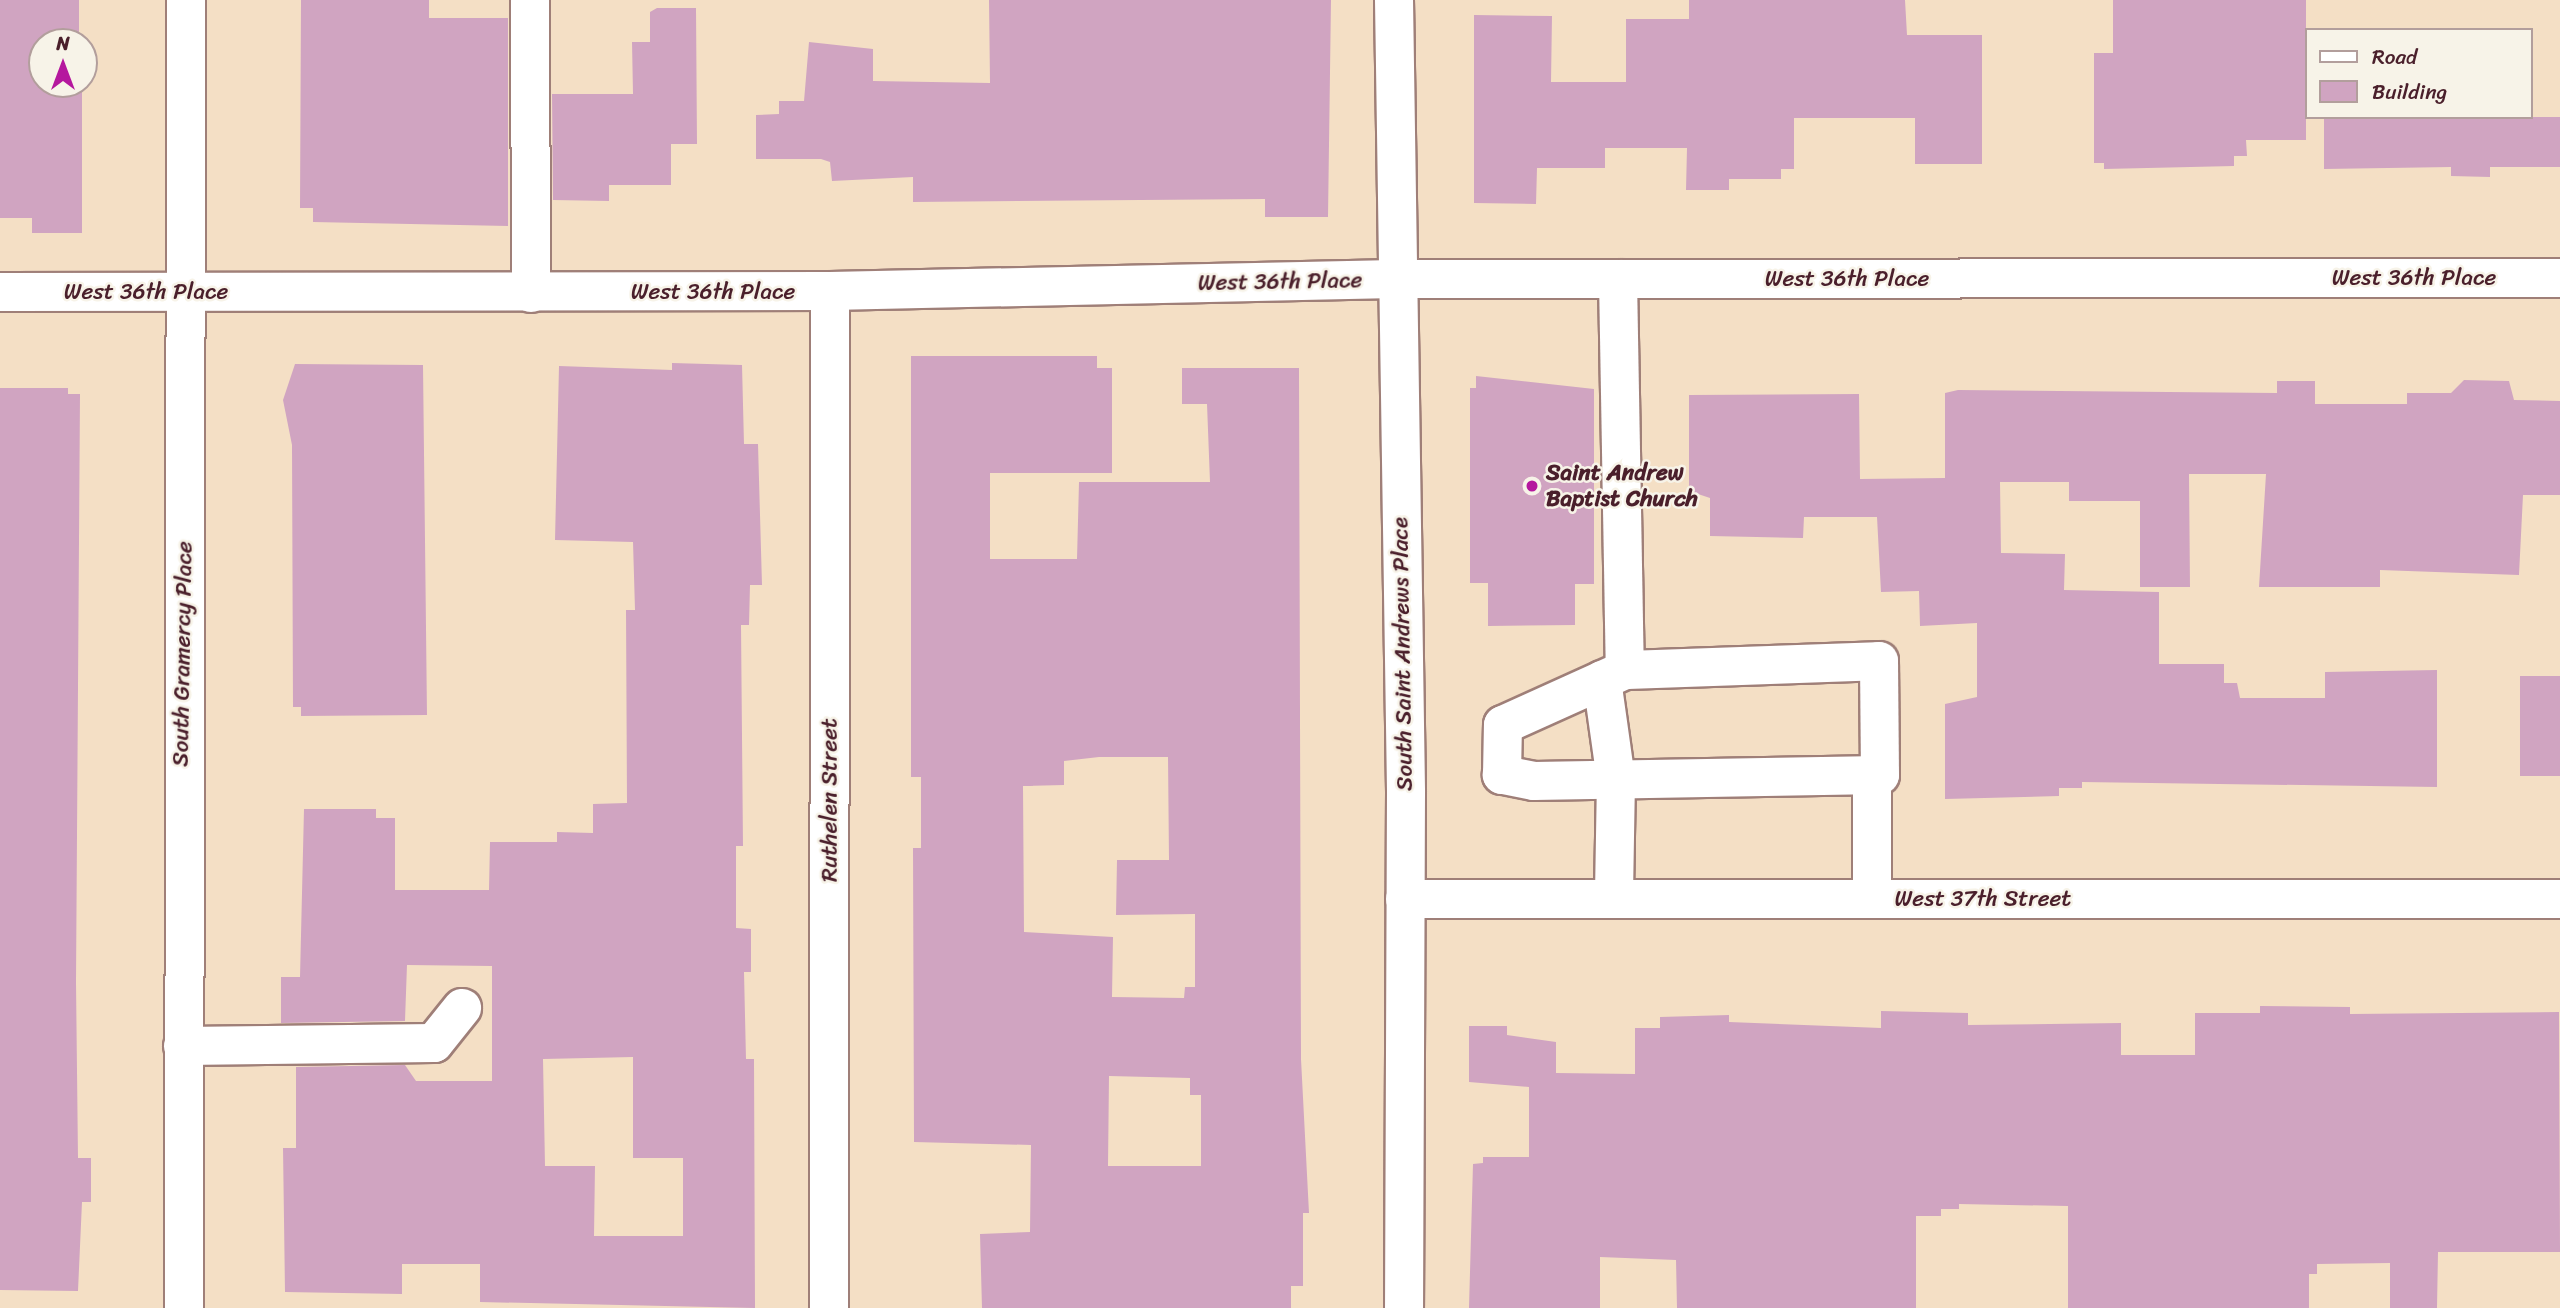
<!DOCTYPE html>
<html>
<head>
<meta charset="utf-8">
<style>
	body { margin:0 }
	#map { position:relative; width:2560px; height:1308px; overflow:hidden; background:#f4dfc5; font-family:Sriracha,sans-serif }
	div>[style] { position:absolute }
	.building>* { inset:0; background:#d0a4c1; transform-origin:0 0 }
	.roads { filter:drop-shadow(2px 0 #9f7f78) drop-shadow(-2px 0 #9f7f78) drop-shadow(0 2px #9f7f78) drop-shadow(0 -2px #9f7f78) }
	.minor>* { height:38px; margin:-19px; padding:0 19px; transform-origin:19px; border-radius:19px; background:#fff }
	.dots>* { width:19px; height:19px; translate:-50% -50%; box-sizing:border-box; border:4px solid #f7f3e8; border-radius:50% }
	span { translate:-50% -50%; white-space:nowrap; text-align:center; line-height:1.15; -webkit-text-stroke:5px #f7f3e8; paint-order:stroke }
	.street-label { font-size:23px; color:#4a1f2b }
	.poi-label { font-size:23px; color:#4a1f2b; font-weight:700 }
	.left { translate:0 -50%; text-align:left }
	.legend { position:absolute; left:2305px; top:28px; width:228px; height:91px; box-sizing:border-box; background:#f7f3e8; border:2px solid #b29e9c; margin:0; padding:9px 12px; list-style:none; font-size:21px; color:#4a1f2b }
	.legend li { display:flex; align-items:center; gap:14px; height:35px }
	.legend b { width:35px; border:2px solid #b29e9c }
	.north { position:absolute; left:28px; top:28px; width:70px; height:70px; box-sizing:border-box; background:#f7f3e8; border:2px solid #b29e9c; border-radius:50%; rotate:0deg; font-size:19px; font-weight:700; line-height:28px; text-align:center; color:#4a1f2b }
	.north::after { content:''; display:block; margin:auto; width:24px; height:32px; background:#b5179e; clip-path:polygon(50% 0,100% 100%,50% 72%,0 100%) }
</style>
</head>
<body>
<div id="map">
	<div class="building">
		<div style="clip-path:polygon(0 0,79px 0,79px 42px,42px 42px,42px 84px,82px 84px,82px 233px,32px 233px,32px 218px,0 218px)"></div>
		<div style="clip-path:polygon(301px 0,429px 0,429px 18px,508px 18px,508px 226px,313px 222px,313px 208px,300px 208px)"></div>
		<div style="clip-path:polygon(989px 0,1331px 0,1328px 217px,1265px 217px,1265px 199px,913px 202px,913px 177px,832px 181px,830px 162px,821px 159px,756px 159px,756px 115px,779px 114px,779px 101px,804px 101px,809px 42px,873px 49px,873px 81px,990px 83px)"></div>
		<div style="clip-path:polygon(1689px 0,1905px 0,1907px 35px,1982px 35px,1982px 164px,1915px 164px,1915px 118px,1794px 118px,1794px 169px,1781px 169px,1781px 179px,1729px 179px,1729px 190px,1686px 190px,1687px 148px,1605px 148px,1605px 168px,1537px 168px,1536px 204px,1474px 203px,1474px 15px,1552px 16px,1551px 82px,1626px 82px,1626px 19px,1689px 19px)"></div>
		<div style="clip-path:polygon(2113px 0,2306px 0,2306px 140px,2246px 140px,2247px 156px,2234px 156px,2234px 166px,2104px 169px,2104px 163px,2094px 163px,2094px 53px,2113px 53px)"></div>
		<div style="clip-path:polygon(657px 8px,696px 8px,697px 144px,671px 144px,671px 185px,609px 185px,609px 201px,553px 200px,552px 94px,633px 94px,632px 42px,650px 42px,650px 12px)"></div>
		<div style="clip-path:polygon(2324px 117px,2560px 117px,2560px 167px,2490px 167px,2490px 177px,2451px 176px,2451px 167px,2324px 169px)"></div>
		<div style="clip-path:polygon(evenodd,911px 356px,1097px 356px,1097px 368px,1112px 368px,1112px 473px,990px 473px,990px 559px,1077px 559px,1079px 482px,1210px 482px,1207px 404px,1182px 404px,1182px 368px,1299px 368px,1301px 1059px,1309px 1213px,1303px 1213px,1303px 1286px,1291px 1286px,1291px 1308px,982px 1308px,980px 1234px,1030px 1232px,1031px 1145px,914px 1142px,913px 848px,921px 848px,921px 777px,911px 777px,911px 356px,1099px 757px,1168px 757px,1169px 860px,1117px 860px,1116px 915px,1195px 914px,1195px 987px,1185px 987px,1184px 998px,1112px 997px,1113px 937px,1024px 932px,1023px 786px,1064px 785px,1064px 761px,1099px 757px,911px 356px,1109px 1076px,1190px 1078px,1190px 1095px,1201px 1095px,1201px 1166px,1108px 1166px,1109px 1076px)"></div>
		<div style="clip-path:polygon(evenodd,672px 363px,742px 365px,744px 444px,758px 444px,762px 585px,750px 585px,749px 625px,741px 625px,743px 846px,736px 846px,736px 928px,751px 929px,751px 972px,744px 972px,746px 1059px,754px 1059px,755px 1308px,480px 1302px,480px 1264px,402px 1264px,402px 1294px,285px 1292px,283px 1148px,296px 1148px,296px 1067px,405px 1065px,416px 1081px,492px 1081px,492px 966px,407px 965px,405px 1021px,281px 1023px,281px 977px,300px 977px,304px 809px,376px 809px,376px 818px,395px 818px,395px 890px,489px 890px,490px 842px,557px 842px,557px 832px,593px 833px,593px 804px,627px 803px,626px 610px,635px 610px,633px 542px,555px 540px,559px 366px,672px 370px,672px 363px,633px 1057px,633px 1158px,683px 1158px,683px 1236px,594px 1236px,595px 1166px,545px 1166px,543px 1059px,633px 1057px)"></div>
		<div style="clip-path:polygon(295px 364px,423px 365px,427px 715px,301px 716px,301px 707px,293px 707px,292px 445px,283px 400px)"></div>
		<div style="clip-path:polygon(1476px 376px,1594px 389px,1594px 584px,1575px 584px,1575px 625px,1488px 626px,1488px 583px,1470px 583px,1470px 388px,1476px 388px)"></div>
		<div style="clip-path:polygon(2464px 380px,2509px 381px,2514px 400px,2560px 401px,2560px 495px,2523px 495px,2519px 575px,2380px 570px,2380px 587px,2259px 587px,2266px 474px,2189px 474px,2190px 587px,2140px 587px,2140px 501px,2069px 501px,2069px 482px,2000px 482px,2001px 553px,2065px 554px,2064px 590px,2159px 592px,2159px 664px,2224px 664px,2224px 683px,2237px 683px,2240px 698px,2325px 698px,2325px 672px,2437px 670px,2437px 787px,2082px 782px,2082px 788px,2059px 788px,2059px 796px,1945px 799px,1945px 704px,1977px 697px,1977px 623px,1920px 626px,1919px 591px,1881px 592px,1877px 517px,1804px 517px,1803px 538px,1710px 536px,1710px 498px,1689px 491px,1689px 395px,1859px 394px,1860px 479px,1945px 478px,1945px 393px,1958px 390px,2277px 393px,2277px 381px,2315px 381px,2315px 404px,2407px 404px,2407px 393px,2451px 393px)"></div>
		<div style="clip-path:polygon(0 388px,68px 388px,68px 394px,80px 394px,76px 982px,78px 1158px,91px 1158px,91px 1202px,82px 1202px,78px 1291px,0 1290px)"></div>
		<div style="left:2520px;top:676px;width:40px;height:100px"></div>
		<div style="clip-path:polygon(2260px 1006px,2350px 1007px,2350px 1014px,2559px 1012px,2560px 1252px,2438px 1252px,2437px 1308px,2390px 1308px,2390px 1263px,2317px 1264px,2317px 1274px,2309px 1274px,2309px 1308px,2068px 1308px,2068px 1206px,1959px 1204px,1959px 1209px,1941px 1209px,1941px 1216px,1916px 1216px,1916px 1308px,1677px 1308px,1676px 1260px,1600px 1257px,1600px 1308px,1469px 1308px,1473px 1164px,1483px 1163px,1483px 1157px,1529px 1157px,1529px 1087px,1469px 1082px,1469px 1026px,1507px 1026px,1507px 1035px,1556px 1042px,1556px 1073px,1635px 1074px,1635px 1028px,1660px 1028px,1660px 1017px,1729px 1015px,1729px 1022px,1881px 1028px,1881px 1011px,1968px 1013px,1968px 1025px,2121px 1023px,2121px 1055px,2195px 1055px,2195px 1013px,2260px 1013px)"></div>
	</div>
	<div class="roads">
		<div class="minor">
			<div style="left:530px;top:0;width:293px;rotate:89.8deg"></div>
			<div style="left:1394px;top:0;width:793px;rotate:89.13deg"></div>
			<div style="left:1406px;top:793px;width:515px;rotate:90.22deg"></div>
			<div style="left:1618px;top:279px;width:391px;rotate:89deg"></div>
			<div style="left:0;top:292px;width:830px;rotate:-0.07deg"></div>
			<div style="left:830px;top:291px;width:565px;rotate:-1.22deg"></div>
			<div style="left:1395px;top:279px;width:1165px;rotate:-0.05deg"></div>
			<div style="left:1879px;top:661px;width:114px;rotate:89.5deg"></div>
			<div style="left:1880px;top:775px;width:346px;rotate:179deg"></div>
			<div style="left:1534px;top:781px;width:33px;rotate:-169deg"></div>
			<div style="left:1502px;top:775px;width:50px;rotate:-88.9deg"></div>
			<div style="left:1503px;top:725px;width:134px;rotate:-24.3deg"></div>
			<div style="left:1625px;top:670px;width:254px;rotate:-2deg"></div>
			<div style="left:1602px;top:680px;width:100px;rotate:82deg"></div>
			<div style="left:1616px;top:779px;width:120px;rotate:91deg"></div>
			<div style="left:1872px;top:775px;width:124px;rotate:90deg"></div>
			<div style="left:1405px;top:899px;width:1155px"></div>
			<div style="left:183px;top:1046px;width:251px;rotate:-0.7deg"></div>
			<div style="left:434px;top:1043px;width:45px;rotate:-51.3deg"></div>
			<div style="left:184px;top:1308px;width:1308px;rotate:-89.91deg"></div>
			<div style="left:829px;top:1308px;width:1017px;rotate:-89.94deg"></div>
		</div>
	</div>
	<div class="dots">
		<div style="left:1532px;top:486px;background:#b5179e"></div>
	</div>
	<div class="street-label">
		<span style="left:2414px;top:278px">West 36th Place</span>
		<span style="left:1847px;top:279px">West 36th Place</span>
		<span style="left:1280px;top:282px;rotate:-1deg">West 36th Place</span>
		<span style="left:146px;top:292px">West 36th Place</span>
		<span style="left:713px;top:292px">West 36th Place</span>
		<span style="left:183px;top:654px;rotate:-89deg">South Gramercy Place</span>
		<span style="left:1403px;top:654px;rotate:-91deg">South Saint Andrews Place</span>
		<span style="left:830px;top:800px;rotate:-90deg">Ruthelen Street</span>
		<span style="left:1983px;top:899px">West 37th Street</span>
	</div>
	<div class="poi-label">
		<span class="left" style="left:1546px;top:486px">Saint Andrew<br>Baptist Church</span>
	</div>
	<ul class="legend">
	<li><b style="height:9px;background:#fff"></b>Road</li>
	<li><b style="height:19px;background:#d0a4c1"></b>Building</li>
	</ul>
	<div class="north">N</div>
</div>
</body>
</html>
